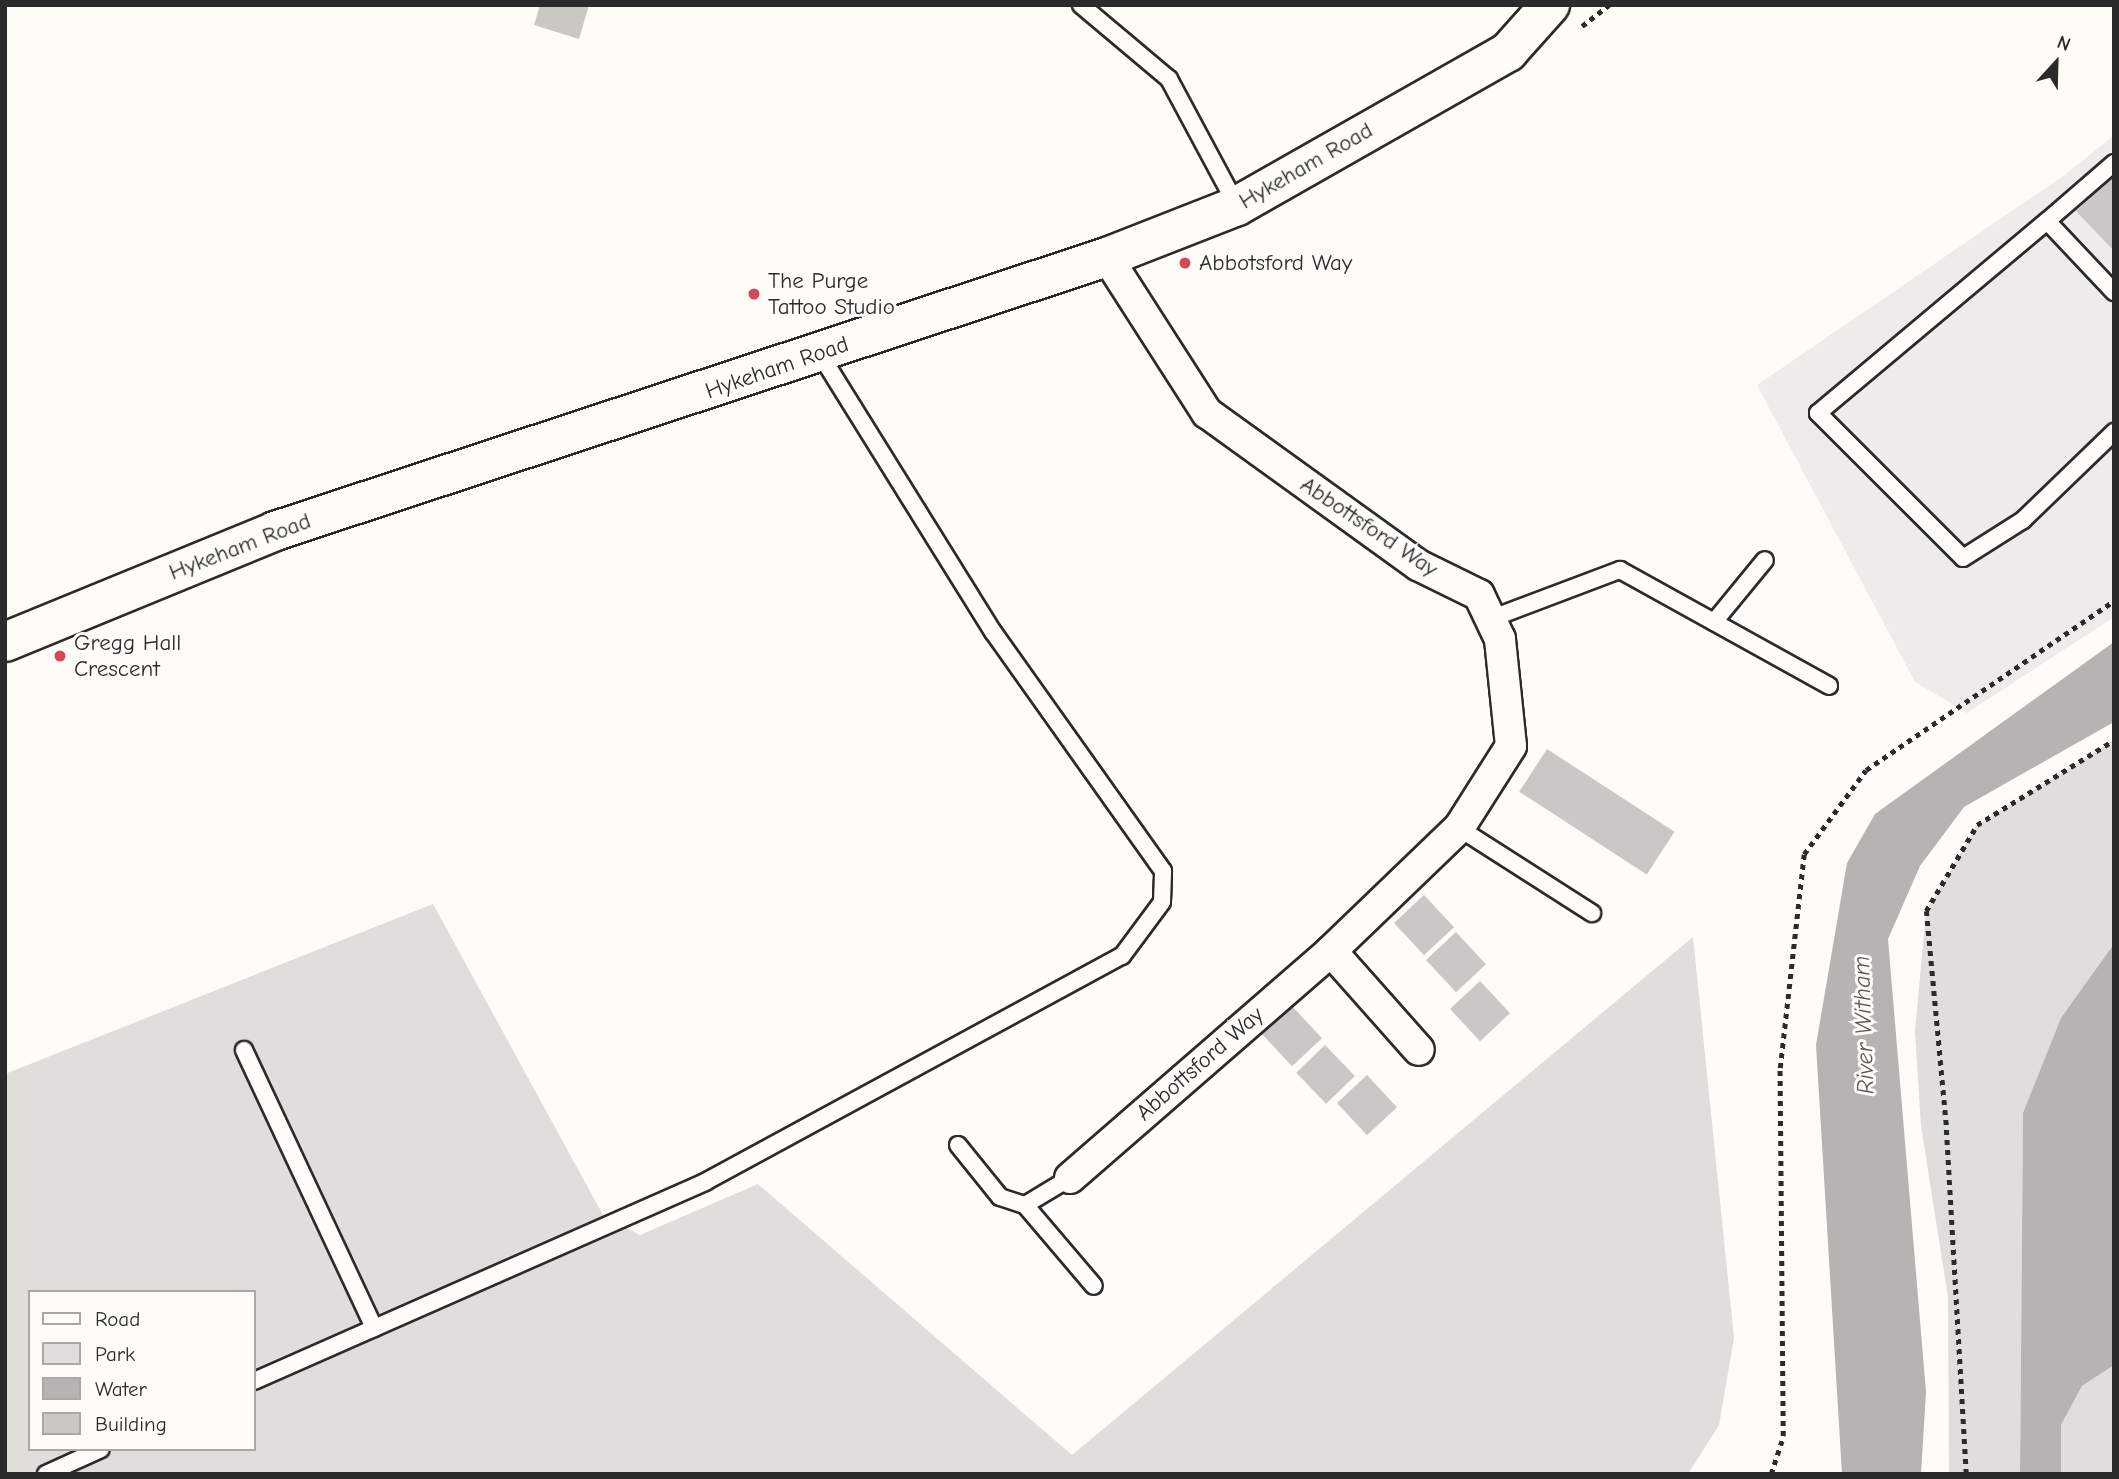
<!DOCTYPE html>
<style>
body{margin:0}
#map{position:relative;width:2119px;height:1479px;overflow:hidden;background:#fdfcf7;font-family:"Comic Neue",sans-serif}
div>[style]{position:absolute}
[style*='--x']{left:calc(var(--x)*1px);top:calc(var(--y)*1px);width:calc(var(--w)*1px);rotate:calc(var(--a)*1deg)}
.built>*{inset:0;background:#edece8}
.green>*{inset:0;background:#dfdeda}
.water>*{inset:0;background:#b5b4b1}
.building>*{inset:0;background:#c9c8c4;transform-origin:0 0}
.path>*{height:4.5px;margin-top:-2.25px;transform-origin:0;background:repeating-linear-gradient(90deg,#2b2b2b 0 5px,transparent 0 10px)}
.roads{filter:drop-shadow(2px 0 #2b2b2b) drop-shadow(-2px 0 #2b2b2b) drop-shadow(0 2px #2b2b2b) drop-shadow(0 -2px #2b2b2b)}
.service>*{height:16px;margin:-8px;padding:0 8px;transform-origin:8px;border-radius:8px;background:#fdfcf7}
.minor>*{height:30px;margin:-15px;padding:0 15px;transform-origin:15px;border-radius:15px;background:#fdfcf7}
.tertiary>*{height:38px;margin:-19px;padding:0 19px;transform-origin:19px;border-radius:19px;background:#fdfcf7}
.dots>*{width:19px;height:19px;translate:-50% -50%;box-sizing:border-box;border:4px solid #fdfcf7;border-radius:50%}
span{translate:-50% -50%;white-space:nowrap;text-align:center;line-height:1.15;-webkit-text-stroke:6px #fdfcf7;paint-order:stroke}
.street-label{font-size:23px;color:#2b2b2b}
.poi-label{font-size:23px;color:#2b2b2b}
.left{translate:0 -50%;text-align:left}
.water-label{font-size:24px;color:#5b5b5a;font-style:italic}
.frame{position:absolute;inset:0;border:7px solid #2b2b2b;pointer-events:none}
.legend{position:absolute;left:28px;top:1290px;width:228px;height:161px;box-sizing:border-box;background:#fdfcf7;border:2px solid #a9a8a5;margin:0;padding:9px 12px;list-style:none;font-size:21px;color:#2b2b2b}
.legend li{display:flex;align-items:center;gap:14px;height:35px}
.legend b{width:35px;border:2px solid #a9a8a5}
.north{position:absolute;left:2021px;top:28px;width:70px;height:70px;-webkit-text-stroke:5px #fdfcf7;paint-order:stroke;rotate:22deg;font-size:19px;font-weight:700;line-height:28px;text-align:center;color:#2b2b2b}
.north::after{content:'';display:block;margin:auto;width:24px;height:32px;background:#2b2b2b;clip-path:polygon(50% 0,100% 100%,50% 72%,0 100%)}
</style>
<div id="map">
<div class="built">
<i style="clip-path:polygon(2114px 135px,2114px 617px,1967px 713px,1915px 682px,1757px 385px,2066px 174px)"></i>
</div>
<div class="green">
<i style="clip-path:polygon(2114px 740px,2114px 944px,2023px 1113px,2020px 1474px,1949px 1474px,1948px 1297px,1921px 1126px,1915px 1032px,1926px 911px,1977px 825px)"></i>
<i style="clip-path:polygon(evenodd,433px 904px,603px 1215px,640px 1235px,758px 1184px,1072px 1455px,1693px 937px,1734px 1338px,1719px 1425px,1688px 1474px,5px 1474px,5px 1074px,433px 904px,30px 1292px,254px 1292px,254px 1449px,30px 1449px,30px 1292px)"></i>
<i style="clip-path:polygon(2114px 1365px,2114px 1474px,2061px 1474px,2061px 1425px,2082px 1386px)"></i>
</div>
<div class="water">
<i style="clip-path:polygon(2114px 642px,2114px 722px,1964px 807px,1920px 866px,1888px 939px,1926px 1392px,1921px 1474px,1842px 1474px,1816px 1045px,1847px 863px,1875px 814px)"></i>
<i style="clip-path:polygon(2114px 944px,2114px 1365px,2082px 1386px,2061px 1425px,2061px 1474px,2020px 1474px,2023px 1113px,2061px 1018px)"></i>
</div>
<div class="building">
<i style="clip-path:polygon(540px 5px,589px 5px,579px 39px,534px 25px)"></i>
<i style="clip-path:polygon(2114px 176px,2114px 251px,2076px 211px)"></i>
<i style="left:1547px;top:749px;width:152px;height:51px;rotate:33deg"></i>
<i style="left:1424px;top:895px;width:44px;height:41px;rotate:47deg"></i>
<i style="left:1456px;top:932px;width:44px;height:41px;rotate:47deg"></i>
<i style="left:1480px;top:981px;width:44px;height:41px;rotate:47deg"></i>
<i style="left:1292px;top:1006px;width:44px;height:41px;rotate:47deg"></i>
<i style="left:1325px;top:1045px;width:43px;height:40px;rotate:46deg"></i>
<i style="left:1367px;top:1075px;width:44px;height:41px;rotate:47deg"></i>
</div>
<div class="path">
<i style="--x:1582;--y:26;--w:34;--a:-38"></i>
<i style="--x:1771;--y:1474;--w:40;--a:-72"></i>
<i style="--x:1783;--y:1436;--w:368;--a:-90.5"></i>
<i style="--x:1780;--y:1068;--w:215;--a:-83.6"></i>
<i style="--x:1804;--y:854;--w:104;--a:-53.6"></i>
<i style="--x:1866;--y:770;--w:300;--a:-34.3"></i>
<i style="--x:1966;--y:1474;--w:350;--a:-93.3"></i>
<i style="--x:1946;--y:1125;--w:215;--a:-95.3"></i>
<i style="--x:1926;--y:911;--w:100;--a:-59.3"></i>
<i style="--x:1977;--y:825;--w:161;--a:-31.8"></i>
</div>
<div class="roads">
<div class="service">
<i style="--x:1081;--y:5;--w:115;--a:40.1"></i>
<i style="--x:1169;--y:79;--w:144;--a:61.8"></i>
<i style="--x:2114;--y:163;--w:89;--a:139.1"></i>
<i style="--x:2047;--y:221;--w:98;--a:46.7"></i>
<i style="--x:2047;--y:221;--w:299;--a:140"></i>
<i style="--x:1818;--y:413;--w:205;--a:45"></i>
<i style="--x:1963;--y:558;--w:71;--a:-32.3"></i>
<i style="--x:2023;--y:520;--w:127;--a:-44"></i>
<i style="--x:1490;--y:619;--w:139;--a:-20.7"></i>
<i style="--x:1620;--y:570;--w:239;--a:29"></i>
<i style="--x:1714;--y:622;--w:80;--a:-50.6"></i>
<i style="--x:1459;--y:828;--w:158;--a:32.6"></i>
<i style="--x:244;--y:1050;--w:307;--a:64.9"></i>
<i style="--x:958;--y:1145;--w:67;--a:51.1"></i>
<i style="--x:1000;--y:1197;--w:26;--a:18"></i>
<i style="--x:1025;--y:1205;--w:52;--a:-31"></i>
<i style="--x:1025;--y:1205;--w:106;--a:49.6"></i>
<i style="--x:254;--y:1381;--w:493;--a:-23.8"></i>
<i style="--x:705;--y:1182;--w:474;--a:-28.5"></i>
<i style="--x:1122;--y:956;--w:67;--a:-53.5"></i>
<i style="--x:1162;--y:902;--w:31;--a:-88"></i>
<i style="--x:1163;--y:871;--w:293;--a:-125.4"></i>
<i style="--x:993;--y:632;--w:329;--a:-121.9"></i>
<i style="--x:46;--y:1474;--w:60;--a:-24.4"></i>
</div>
<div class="minor">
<i style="--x:1331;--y:951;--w:132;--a:48.4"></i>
<i style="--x:1070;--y:1178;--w:346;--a:-41"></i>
<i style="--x:1331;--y:951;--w:178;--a:-43.9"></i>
<i style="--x:1459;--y:828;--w:97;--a:-57.6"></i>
<i style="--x:1511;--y:746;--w:108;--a:-95.9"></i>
<i style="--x:1500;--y:639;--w:49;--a:-115.5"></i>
<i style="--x:1479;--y:595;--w:68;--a:-153.8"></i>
<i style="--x:1418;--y:565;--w:260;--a:-144.2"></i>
<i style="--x:1207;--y:413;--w:185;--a:-122.7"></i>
</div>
<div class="tertiary">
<i style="--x:5;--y:642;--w:292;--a:-22.3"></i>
<i style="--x:275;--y:531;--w:876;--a:-18.23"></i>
<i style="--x:1107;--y:257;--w:140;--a:-21.4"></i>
<i style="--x:1237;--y:206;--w:312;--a:-29.6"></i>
<i style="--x:1508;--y:52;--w:63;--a:-48.2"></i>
</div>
</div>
<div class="dots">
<i style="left:1185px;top:263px;background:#d1495b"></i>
<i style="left:754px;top:294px;background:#d1495b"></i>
<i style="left:60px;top:656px;background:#d1495b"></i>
</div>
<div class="street-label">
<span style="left:1306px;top:166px;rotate:-30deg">Hykeham Road</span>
<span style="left:777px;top:368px;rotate:-19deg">Hykeham Road</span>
<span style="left:1369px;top:527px;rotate:34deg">Abbottsford Way</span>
<span style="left:240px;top:547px;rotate:-21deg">Hykeham Road</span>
<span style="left:1200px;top:1064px;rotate:-41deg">Abbottsford Way</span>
</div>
<div class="poi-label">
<span class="left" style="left:1199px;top:263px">Abbotsford Way</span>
<span class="left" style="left:768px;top:294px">The Purge<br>Tattoo Studio</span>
<span class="left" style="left:74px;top:656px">Gregg Hall<br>Crescent</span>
</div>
<div class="water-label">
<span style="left:1864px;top:1025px;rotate:-92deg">River Witham</span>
</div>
<div class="frame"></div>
<ul class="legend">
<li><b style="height:9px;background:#fdfcf7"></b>Road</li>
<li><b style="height:19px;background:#dfdeda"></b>Park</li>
<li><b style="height:19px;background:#b5b4b1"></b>Water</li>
<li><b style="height:19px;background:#c9c8c4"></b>Building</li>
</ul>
<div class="north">N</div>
</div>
